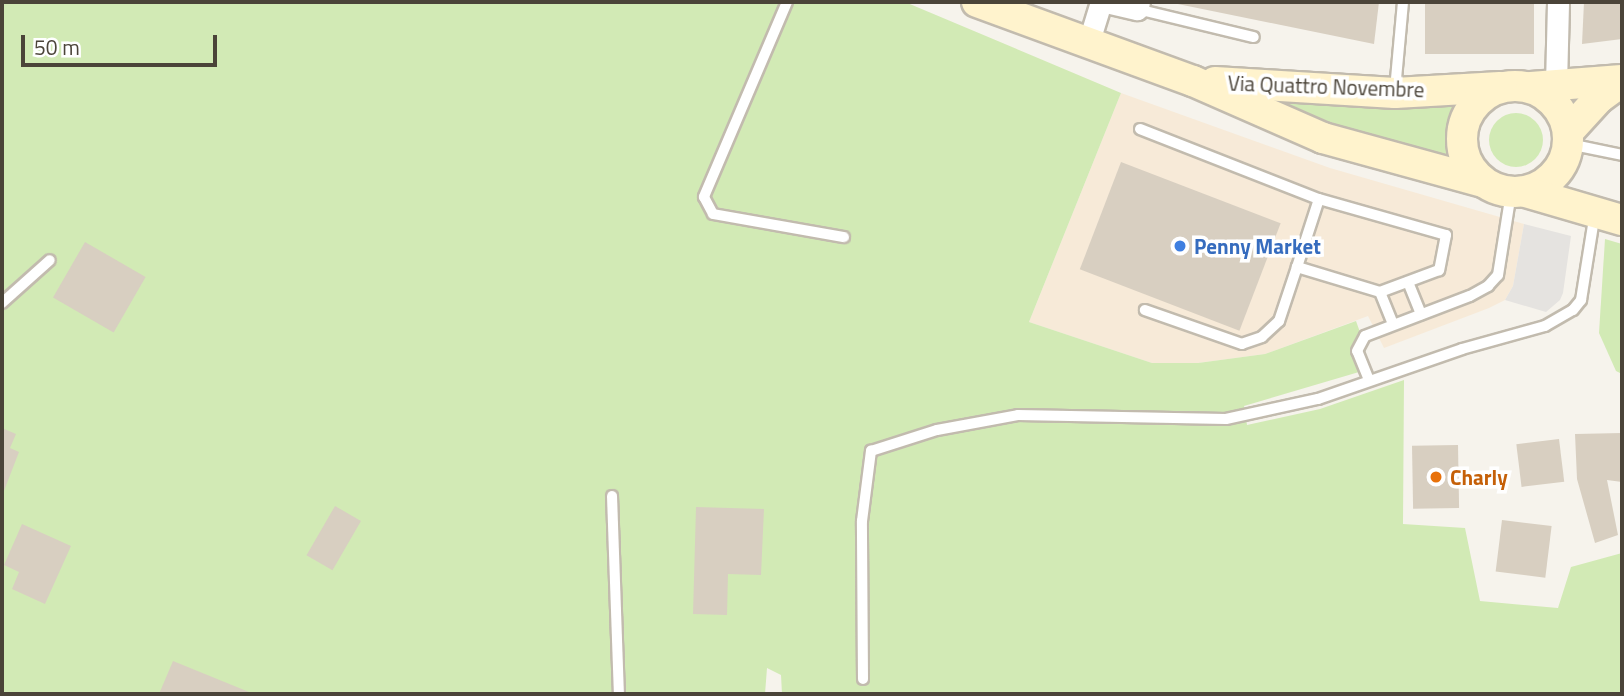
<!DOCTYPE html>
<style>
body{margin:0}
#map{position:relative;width:1624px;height:696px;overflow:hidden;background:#f6f3ec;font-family:"Titillium Web",sans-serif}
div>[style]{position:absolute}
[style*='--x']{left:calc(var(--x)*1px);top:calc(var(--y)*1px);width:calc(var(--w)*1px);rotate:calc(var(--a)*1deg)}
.commercial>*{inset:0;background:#f7ead8}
.green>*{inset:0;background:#d2eab5}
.round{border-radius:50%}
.parking>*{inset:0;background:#e5e3e0}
.building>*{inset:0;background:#d8cfc1;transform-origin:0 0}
.roads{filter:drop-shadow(2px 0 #c2bbae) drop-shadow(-2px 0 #c2bbae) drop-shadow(0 2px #c2bbae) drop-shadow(0 -2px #c2bbae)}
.lane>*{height:10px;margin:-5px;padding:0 5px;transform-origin:5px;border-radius:5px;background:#fff}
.street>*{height:21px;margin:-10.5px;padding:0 10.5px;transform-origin:10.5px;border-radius:10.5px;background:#fff}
.secondary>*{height:30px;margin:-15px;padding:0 15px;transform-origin:15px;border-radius:15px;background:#fff3cd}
.secondary>.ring{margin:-15px;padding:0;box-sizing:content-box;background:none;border:30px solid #fff3cd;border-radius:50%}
.dots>*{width:19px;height:19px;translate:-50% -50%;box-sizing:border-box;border:4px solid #fff;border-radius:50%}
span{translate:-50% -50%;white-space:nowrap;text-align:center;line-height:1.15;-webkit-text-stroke:7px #fff;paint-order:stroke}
.street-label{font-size:21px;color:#4b4439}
.shop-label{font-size:21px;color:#366cbe;font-weight:700}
.left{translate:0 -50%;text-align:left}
.food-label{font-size:21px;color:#c56008;font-weight:700}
.frame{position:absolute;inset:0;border:4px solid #4b4439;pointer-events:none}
.scale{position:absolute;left:21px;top:35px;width:196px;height:32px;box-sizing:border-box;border:4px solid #4b4439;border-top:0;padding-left:9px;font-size:21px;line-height:24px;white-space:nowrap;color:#4b4439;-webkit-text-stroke:5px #fff;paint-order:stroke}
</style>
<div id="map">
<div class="commercial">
<i style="clip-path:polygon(1121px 93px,1330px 168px,1524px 224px,1513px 286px,1505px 300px,1489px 308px,1384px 348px,1368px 316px,1265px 354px,1198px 363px,1152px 363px,1029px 322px)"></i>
</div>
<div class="green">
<i style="clip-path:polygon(2px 2px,905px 2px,1121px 93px,1029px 322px,1152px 363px,1198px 363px,1265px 354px,1356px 321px,1366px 349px,1359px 372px,1244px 406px,1247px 425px,1320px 409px,1404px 380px,1403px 524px,1465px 528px,1480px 601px,1558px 608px,1571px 567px,1622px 553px,1622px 694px,782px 694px,781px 675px,767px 668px,765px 694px,2px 694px)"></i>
<i style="clip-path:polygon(1251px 96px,1360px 104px,1458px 105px,1449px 132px,1454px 163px)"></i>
<i class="round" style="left:1489px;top:113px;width:54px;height:54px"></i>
<i style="clip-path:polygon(1605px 239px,1622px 244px,1622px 374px,1616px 371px,1599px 333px)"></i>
</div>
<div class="parking">
<i style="clip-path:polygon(1524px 224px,1571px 236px,1563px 293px,1560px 300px,1546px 312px,1505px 300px,1513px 286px)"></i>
</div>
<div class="building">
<i style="clip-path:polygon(1168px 2px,1379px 2px,1374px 44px)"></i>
<i style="left:1425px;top:2px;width:109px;height:52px"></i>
<i style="clip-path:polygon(1584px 2px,1622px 2px,1622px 39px,1582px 44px)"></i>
<i style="left:1121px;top:162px;width:171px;height:115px;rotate:21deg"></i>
<i style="left:85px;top:242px;width:70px;height:64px;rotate:30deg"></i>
<i style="clip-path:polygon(2px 428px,16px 434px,10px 448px,19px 452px,2px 496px)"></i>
<i style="clip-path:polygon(1622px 433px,1622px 482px,1607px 480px,1618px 535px,1595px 543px,1577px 479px,1575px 434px)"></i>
<i style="left:1559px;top:439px;width:43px;height:43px;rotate:83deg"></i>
<i style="left:1458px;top:445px;width:63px;height:46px;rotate:89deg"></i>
<i style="left:335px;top:506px;width:30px;height:57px;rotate:30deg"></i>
<i style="clip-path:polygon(696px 507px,764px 509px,761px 575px,728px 574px,727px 615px,693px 614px)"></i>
<i style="left:1502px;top:520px;width:50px;height:52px;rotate:7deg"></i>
<i style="clip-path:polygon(22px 524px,71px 546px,45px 604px,12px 589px,19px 572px,4px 565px)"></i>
<i style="clip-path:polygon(173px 661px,254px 694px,159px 694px)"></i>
</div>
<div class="roads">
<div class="lane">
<i style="--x:787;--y:2;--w:212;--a:113.1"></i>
<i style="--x:704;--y:197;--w:19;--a:62"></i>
<i style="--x:713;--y:214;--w:133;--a:10"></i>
<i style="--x:1137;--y:9;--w:120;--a:13.5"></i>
<i style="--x:1395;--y:90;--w:88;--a:-84.8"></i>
<i style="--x:1140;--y:129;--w:192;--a:21.4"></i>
<i style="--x:1319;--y:199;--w:132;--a:15.8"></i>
<i style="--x:1446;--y:235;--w:36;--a:101"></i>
<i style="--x:1439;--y:270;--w:63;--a:159.6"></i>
<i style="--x:1380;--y:292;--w:87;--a:-163.2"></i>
<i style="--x:1297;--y:267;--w:57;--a:108.4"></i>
<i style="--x:1279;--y:321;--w:23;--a:137"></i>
<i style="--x:1262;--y:337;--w:21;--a:161"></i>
<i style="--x:1242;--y:344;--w:103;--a:-160.7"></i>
<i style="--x:1569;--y:144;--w:54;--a:11.7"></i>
<i style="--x:1297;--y:267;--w:71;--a:-72.1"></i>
<i style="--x:1408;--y:282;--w:35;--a:68"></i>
<i style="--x:1380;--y:292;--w:35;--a:68"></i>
<i style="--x:2;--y:303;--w:64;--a:-41.9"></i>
<i style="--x:1369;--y:380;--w:31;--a:-112"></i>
<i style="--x:1357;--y:351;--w:17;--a:-62"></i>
<i style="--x:1365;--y:336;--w:112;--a:-20.9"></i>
<i style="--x:1470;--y:296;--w:21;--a:-29"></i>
<i style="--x:1488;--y:286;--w:15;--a:-48"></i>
<i style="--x:1498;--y:275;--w:83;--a:-81"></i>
<i style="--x:612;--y:496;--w:198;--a:88"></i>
<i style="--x:863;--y:679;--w:158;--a:-90.4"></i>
<i style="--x:862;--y:521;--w:71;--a:-82.7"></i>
<i style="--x:871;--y:451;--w:69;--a:-17.7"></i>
<i style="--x:937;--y:430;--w:82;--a:-10.5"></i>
<i style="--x:1018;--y:415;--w:208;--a:1.1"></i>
<i style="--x:1226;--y:419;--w:94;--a:-12.3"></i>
<i style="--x:1318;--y:399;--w:152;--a:-19.1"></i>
<i style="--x:1462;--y:349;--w:86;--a:-15.5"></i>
<i style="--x:1545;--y:326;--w:32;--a:-30"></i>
<i style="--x:1573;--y:310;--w:13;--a:-51"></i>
<i style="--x:1581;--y:300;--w:88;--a:-80.9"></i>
</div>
<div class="street">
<i style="--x:1106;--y:2;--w:32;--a:13"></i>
<i style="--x:1137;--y:9;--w:7;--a:-74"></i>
<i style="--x:1089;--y:41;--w:41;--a:-72.9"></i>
<i style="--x:1556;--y:85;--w:83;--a:-88.6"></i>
</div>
<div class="secondary">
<i style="--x:977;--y:2;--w:230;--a:20.1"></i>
<i style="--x:1193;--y:81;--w:142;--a:23.7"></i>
<i style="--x:1323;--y:138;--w:166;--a:15.4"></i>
<i style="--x:1215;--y:82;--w:180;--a:3.5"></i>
<i style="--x:1395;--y:93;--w:105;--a:-3.3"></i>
<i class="ring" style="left:1462px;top:86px;width:76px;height:76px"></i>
<i style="--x:1531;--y:87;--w:91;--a:-4.4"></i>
<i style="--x:1569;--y:131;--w:45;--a:-47.7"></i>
<i style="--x:1599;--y:98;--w:29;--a:-36"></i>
<i style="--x:1526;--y:192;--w:100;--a:16.3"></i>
</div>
</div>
<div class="dots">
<i style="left:1180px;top:246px;background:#3f7fe0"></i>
<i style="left:1436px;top:477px;background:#e8710a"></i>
</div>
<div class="street-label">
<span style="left:1326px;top:86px;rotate:2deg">Via Quattro Novembre</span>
</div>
<div class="shop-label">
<span class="left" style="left:1194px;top:246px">Penny Market</span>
</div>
<div class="food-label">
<span class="left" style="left:1450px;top:477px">Charly</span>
</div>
<div class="frame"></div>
<div class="scale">50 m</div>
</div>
